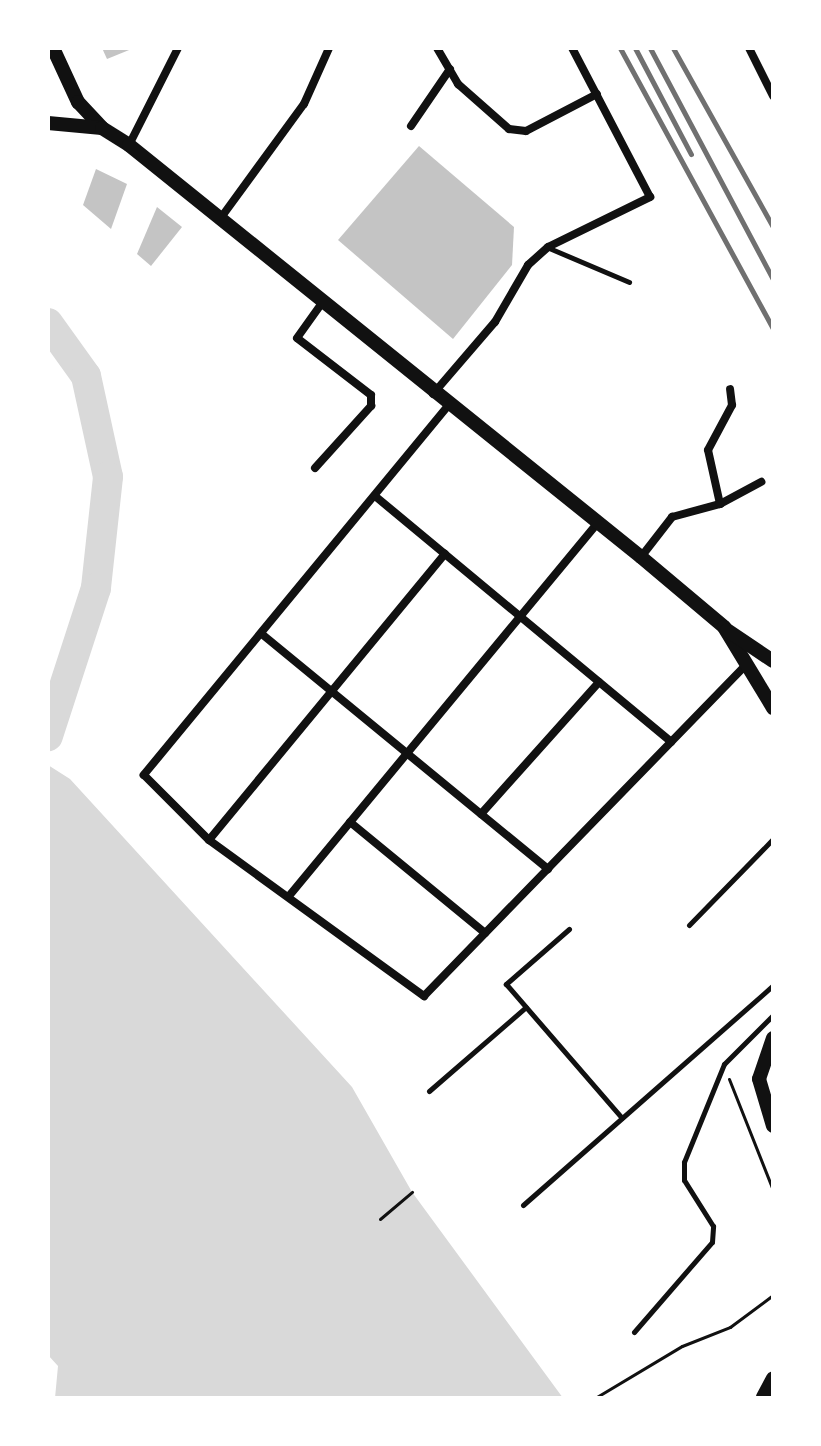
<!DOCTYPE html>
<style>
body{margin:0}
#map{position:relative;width:821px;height:1446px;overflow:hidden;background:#fff;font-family:"Roboto Condensed",sans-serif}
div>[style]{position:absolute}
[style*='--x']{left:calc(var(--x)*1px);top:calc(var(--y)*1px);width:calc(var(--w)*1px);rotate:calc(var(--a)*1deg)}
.water>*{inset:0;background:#d9d9d9}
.river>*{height:30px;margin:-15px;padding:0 15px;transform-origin:15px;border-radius:15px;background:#d9d9d9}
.building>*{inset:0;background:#c4c4c4}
.path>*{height:3px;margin:-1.5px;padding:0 1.5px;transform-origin:1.5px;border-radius:1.5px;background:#111}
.service>*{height:5px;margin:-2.5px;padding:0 2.5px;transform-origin:2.5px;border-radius:2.5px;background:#111}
.minor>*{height:8px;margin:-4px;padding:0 4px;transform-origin:4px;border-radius:4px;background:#111}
.primary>*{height:14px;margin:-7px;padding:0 7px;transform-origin:7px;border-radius:7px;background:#111}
.rail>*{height:5px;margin:-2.5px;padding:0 2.5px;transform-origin:2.5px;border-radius:2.5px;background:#707070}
span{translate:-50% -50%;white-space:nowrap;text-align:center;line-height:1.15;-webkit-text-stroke:8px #fff;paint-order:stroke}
.frame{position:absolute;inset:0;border:50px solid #fff;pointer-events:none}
</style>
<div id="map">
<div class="water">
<i style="clip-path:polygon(48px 765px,70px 779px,352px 1087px,412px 1192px,563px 1398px,55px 1398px,58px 1366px,48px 1355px)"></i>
</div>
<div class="river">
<i style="--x:48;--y:323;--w:65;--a:54.4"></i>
<i style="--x:86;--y:376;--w:103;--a:77.7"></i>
<i style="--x:108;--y:477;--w:112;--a:96.2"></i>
<i style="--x:96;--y:588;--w:156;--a:108"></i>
</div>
<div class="building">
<i style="clip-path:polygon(102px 48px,134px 48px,107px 59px)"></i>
<i style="clip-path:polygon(419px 146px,514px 227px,512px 265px,453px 339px,338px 240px)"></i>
<i style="clip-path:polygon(96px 169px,127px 184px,111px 229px,83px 205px)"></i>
<i style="clip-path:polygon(157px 207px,182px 227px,151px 266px,137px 254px)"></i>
</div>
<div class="path">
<i style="--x:729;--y:1079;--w:119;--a:68.4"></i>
<i style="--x:380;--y:1219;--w:42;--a:-40.2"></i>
<i style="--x:595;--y:1398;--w:101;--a:-30.9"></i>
<i style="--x:682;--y:1346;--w:52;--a:-21.6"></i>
<i style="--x:730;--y:1327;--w:54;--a:-36.7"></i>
</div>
<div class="service">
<i style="--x:549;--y:248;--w:87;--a:23"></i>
<i style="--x:689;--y:925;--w:120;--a:-45.7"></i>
<i style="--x:569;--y:929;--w:84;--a:138.9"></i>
<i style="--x:506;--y:984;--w:177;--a:49.1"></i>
<i style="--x:429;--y:1091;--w:128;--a:-40.9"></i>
<i style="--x:523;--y:1205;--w:333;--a:-41.3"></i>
<i style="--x:634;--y:1332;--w:119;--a:-49.1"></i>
<i style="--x:712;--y:1242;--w:16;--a:-86"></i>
<i style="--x:713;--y:1226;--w:54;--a:-122.2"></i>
<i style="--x:684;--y:1180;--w:18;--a:-90"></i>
<i style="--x:684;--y:1162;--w:106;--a:-67.8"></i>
<i style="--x:724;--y:1064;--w:69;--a:-45"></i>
</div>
<div class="minor">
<i style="--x:437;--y:48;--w:42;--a:59.7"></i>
<i style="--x:458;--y:84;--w:68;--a:41.4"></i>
<i style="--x:509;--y:129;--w:17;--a:7"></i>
<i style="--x:526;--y:131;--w:80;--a:-27.5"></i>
<i style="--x:749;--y:48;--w:54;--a:63.4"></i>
<i style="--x:411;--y:126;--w:69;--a:-55.6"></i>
<i style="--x:129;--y:145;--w:109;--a:-63.2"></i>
<i style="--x:220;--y:219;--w:142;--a:-53.9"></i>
<i style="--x:304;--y:104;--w:61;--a:-65.9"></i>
<i style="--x:433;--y:394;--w:95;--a:-49.3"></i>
<i style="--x:495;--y:322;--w:66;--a:-59.9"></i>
<i style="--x:528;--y:265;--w:27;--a:-42"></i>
<i style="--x:548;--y:247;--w:114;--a:-26.1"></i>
<i style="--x:650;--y:197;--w:168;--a:-117.6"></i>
<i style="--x:447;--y:407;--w:477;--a:129.5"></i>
<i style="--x:144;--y:775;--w:92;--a:45"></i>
<i style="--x:209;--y:840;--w:266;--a:36"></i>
<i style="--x:424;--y:996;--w:462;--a:-45.8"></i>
<i style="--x:315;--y:468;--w:84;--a:-47.9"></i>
<i style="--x:371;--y:406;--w:11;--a:-90"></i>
<i style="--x:371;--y:395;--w:93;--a:-142.4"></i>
<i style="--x:297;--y:338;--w:43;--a:-54.5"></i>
<i style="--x:375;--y:496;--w:385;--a:39.7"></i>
<i style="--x:720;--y:504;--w:55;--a:-102.5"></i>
<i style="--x:708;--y:450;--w:51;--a:-61.9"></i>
<i style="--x:732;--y:405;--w:16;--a:-97"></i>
<i style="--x:641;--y:557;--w:51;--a:-52.2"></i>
<i style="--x:672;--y:517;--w:50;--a:-15.2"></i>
<i style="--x:720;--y:504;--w:47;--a:-28.2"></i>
<i style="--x:263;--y:635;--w:369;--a:39.4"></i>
<i style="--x:481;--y:814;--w:177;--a:-48.2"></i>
<i style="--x:350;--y:822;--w:175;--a:39.4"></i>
<i style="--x:209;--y:840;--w:371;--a:-50.5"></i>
<i style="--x:289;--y:896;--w:482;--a:-50.4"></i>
</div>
<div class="primary">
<i style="--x:53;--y:48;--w:60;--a:65.2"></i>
<i style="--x:78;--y:102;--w:35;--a:47"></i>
<i style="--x:48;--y:123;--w:54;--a:5.3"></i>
<i style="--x:102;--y:128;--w:32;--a:32"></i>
<i style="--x:129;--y:145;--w:657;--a:38.82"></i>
<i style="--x:641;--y:557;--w:109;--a:40.1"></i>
<i style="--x:724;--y:627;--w:95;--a:58.8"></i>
<i style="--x:727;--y:630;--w:55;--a:34"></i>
<i style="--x:773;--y:1038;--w:43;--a:108.9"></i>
<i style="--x:759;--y:1079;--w:49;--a:73.4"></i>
<i style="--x:763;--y:1397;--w:21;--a:-62"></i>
</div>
<div class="rail">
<i style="--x:620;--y:48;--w:320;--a:61.4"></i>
<i style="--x:635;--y:48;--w:120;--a:62.2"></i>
<i style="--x:650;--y:48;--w:262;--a:62"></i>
<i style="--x:673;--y:48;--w:205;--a:60.8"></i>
</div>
<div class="frame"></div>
</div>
